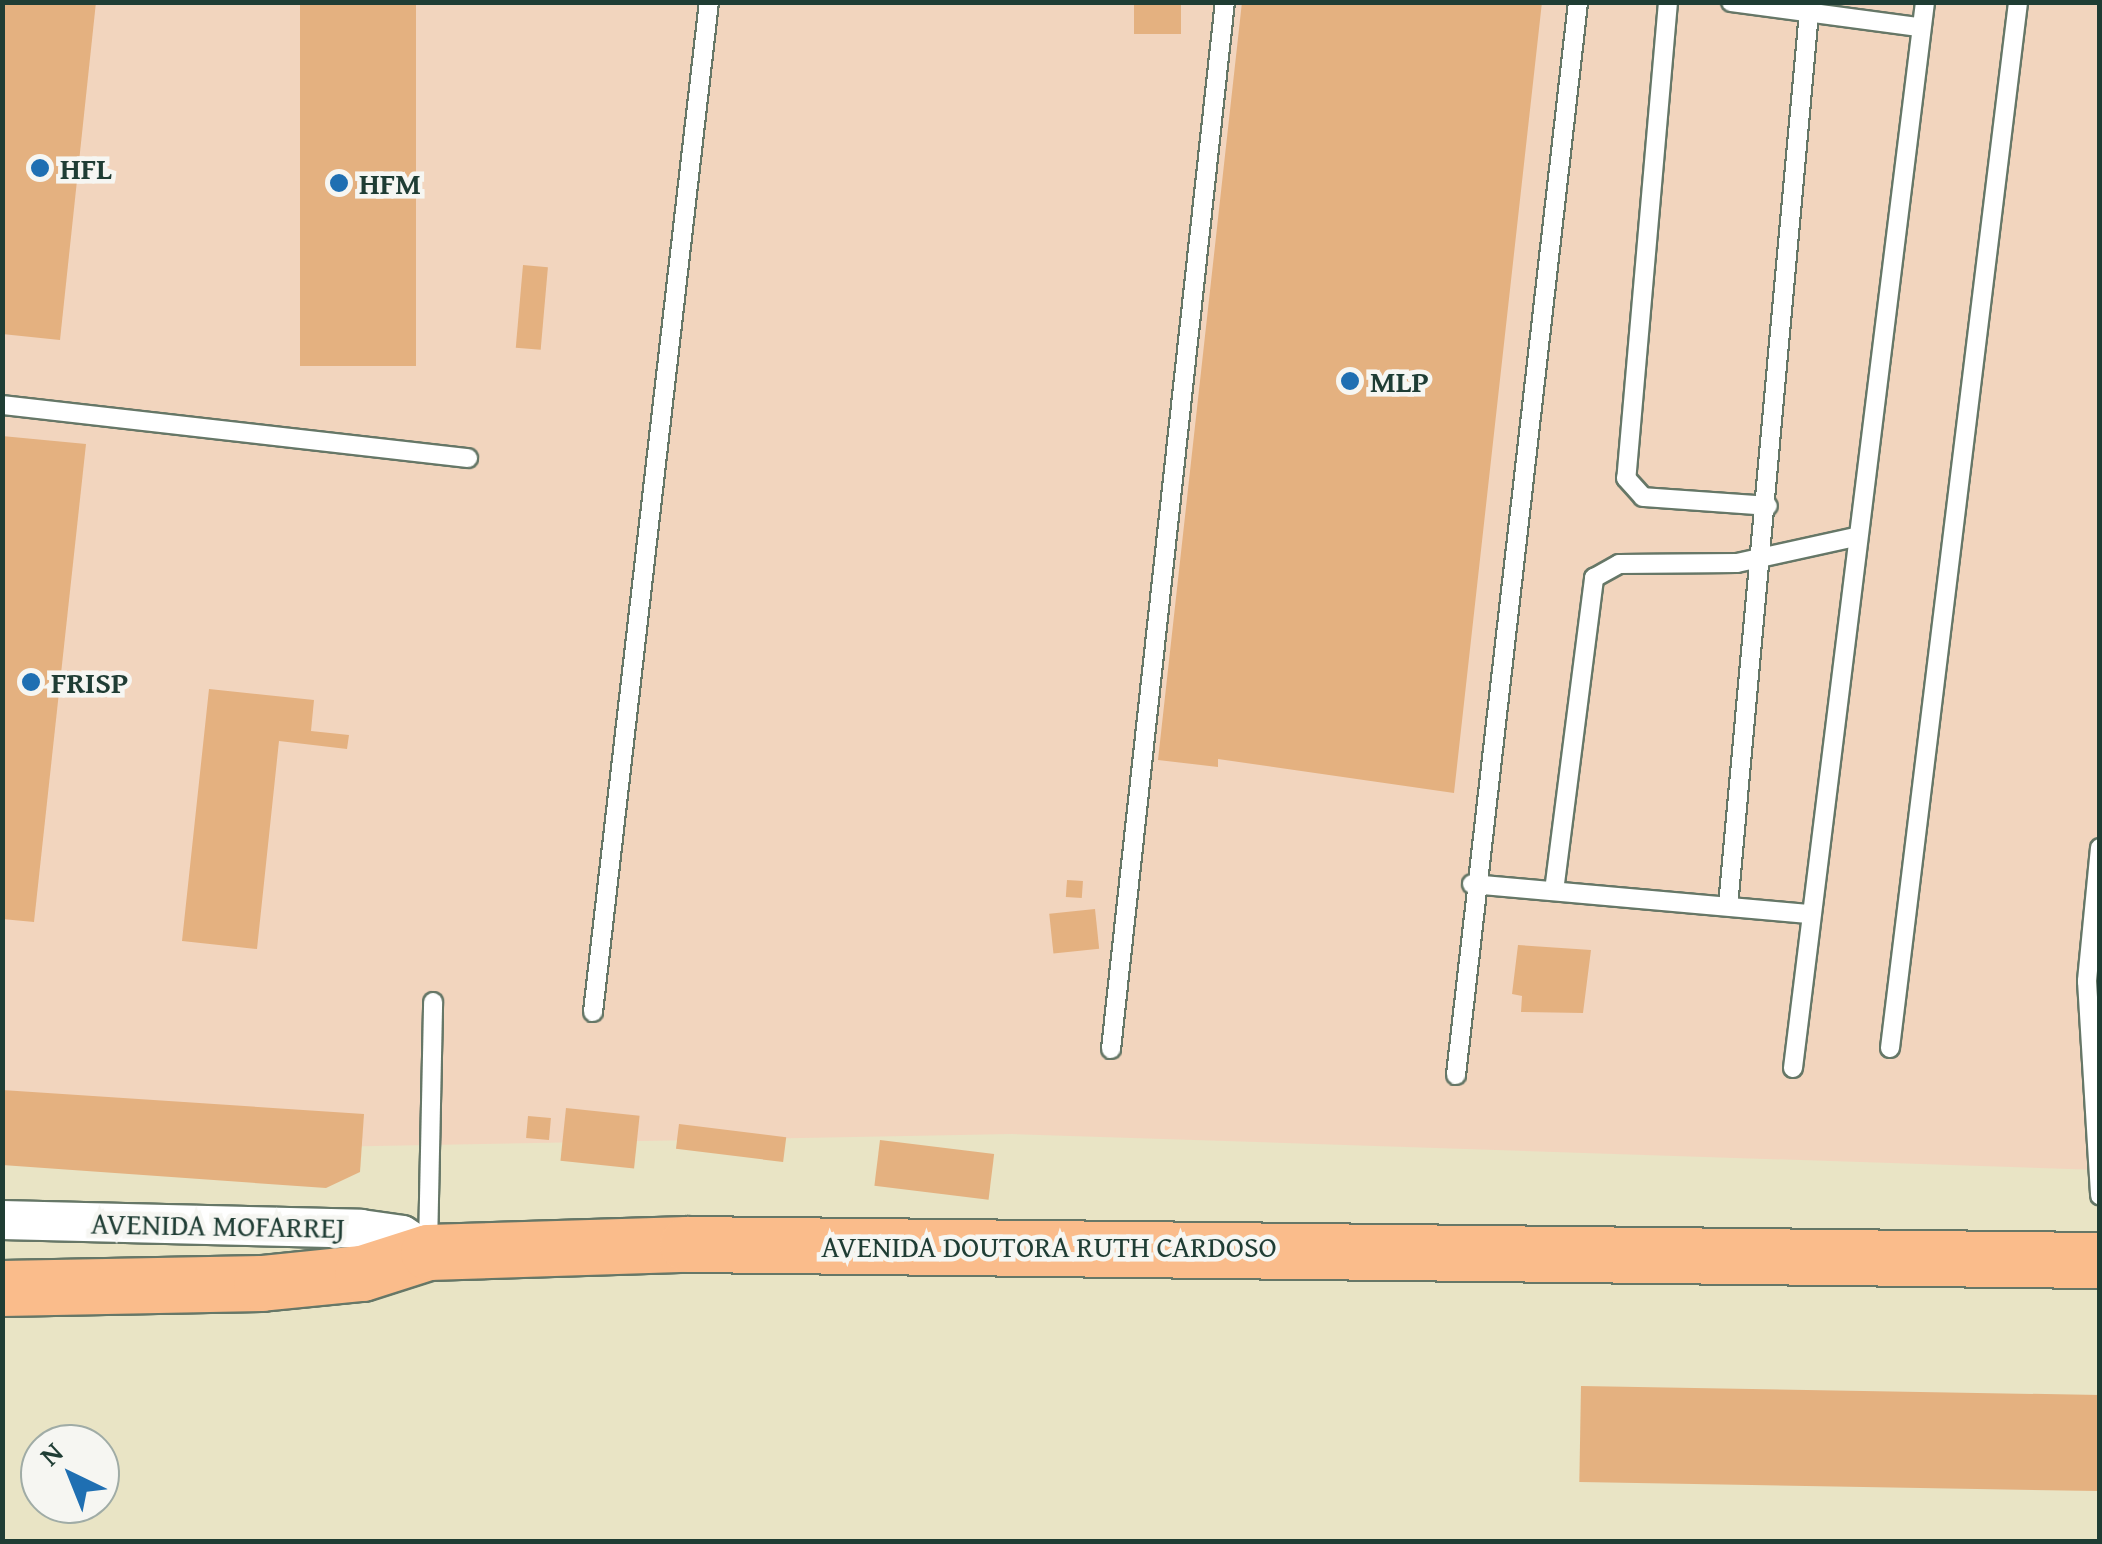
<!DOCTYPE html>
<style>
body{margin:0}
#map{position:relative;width:2102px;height:1544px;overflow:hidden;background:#e9e4c5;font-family:"Gentium Book Plus",serif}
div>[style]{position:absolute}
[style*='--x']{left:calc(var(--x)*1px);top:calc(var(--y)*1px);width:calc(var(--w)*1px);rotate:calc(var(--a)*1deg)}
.built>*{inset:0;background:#f2d5be}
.building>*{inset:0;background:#e4b180;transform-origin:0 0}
.roads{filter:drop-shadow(2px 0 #667767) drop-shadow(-2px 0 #667767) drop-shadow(0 2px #667767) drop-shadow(0 -2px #667767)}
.service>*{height:18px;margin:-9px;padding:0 9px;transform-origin:9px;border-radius:9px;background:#fff}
.minor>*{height:38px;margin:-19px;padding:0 19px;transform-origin:19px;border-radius:19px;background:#fff}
.trunk>*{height:55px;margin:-27.5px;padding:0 27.5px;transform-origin:27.5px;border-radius:27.5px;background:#fabc8b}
.dots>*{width:28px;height:28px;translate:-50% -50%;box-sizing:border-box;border:5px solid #f6f6f2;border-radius:50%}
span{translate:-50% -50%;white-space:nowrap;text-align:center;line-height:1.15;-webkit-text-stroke:9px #f6f6f2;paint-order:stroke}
.poi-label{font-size:30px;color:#1f3d34;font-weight:700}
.left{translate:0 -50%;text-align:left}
.street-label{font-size:30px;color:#1f3d34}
.frame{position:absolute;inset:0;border:5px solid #1f3d34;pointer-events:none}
.north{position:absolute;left:20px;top:1424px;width:100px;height:100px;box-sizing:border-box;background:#f6f6f2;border:2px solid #a0aca6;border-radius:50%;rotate:317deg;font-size:28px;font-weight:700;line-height:40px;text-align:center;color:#1f3d34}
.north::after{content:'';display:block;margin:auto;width:35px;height:45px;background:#1f6fb2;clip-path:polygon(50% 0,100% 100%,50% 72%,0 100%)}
</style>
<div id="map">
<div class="built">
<i style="clip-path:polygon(2px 3px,2099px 3px,2099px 1170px,1012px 1134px,3px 1153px)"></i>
</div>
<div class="building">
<i style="clip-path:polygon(2px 2px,96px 2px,60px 340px,2px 334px)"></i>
<i style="left:300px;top:2px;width:116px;height:364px"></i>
<i style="left:1134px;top:2px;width:47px;height:32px"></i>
<i style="clip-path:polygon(1242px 2px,1542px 2px,1454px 793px,1218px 759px,1218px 767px,1158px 760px)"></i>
<i style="left:523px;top:265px;width:25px;height:83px;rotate:5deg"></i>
<i style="clip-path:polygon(2px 436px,86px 444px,34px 922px,2px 919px)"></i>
<i style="clip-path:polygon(209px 689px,314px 700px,311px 731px,349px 735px,347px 749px,279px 741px,257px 949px,182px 941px)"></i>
<i style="left:1067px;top:880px;width:16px;height:17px;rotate:4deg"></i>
<i style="left:1095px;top:909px;width:40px;height:46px;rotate:84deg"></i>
<i style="clip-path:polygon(1518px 945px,1591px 950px,1583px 1013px,1521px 1012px,1522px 996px,1512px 994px)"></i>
<i style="clip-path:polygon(2px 1090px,364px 1114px,360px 1172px,326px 1188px,2px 1165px)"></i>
<i style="left:566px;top:1108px;width:74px;height:53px;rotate:6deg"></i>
<i style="left:528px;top:1116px;width:23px;height:22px;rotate:5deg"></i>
<i style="left:679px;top:1124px;width:108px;height:25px;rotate:7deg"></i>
<i style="left:880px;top:1140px;width:115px;height:46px;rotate:7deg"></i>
<i style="left:1581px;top:1386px;width:519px;height:96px;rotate:1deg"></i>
</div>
<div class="roads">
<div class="service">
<i style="--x:1668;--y:2;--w:478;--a:95"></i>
<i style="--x:1626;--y:478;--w:25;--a:48"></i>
<i style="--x:1643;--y:497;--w:125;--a:4.1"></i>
<i style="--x:1731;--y:2;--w:190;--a:7.6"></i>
<i style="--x:2;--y:405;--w:469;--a:6.5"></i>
<i style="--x:2100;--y:848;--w:134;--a:95.6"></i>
<i style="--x:2087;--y:981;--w:215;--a:86.5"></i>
<i style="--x:1472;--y:884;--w:340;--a:5.1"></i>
<i style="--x:1554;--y:891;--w:316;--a:-82.7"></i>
<i style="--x:1594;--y:578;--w:29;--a:-29"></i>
<i style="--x:1619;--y:564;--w:118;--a:-0.5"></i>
<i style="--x:1737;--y:563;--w:121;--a:-12.4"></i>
<i style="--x:1728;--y:906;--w:897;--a:-84.82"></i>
<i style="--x:593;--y:1012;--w:1017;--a:-83.45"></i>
<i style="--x:1890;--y:1048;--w:1054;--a:-83.02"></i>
<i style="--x:1111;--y:1049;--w:1053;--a:-83.79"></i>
<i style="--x:1793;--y:1068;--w:1074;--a:-82.94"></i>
<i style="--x:1456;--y:1075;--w:1080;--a:-83.51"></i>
<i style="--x:428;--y:1247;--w:245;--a:-88.8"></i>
</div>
<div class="minor">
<i style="--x:2;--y:1220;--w:359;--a:1.4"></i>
<i style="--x:361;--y:1229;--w:41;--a:8.3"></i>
<i style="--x:402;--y:1235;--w:31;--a:33"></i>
</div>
<div class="trunk">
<i style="--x:2;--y:1288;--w:259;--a:-1.1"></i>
<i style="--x:261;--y:1283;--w:101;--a:-5.7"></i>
<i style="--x:362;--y:1273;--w:69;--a:-17.7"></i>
<i style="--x:428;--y:1252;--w:259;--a:-1.8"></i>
<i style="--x:687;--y:1244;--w:1413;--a:0.65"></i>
</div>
</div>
<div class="dots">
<i style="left:40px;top:168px;background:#1f6fb2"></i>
<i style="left:339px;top:183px;background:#1f6fb2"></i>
<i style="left:1350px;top:381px;background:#1f6fb2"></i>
<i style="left:31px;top:682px;background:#1f6fb2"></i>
</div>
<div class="poi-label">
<span class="left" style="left:60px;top:168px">HFL</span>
<span class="left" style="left:359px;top:183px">HFM</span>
<span class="left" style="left:1370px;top:381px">MLP</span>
<span class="left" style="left:51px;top:682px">FRISP</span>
</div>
<div class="street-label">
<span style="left:218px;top:1225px;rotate:1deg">AVENIDA MOFARREJ</span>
<span style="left:1049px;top:1246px">AVENIDA DOUTORA RUTH CARDOSO</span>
</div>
<div class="frame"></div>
<div class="north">N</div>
</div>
